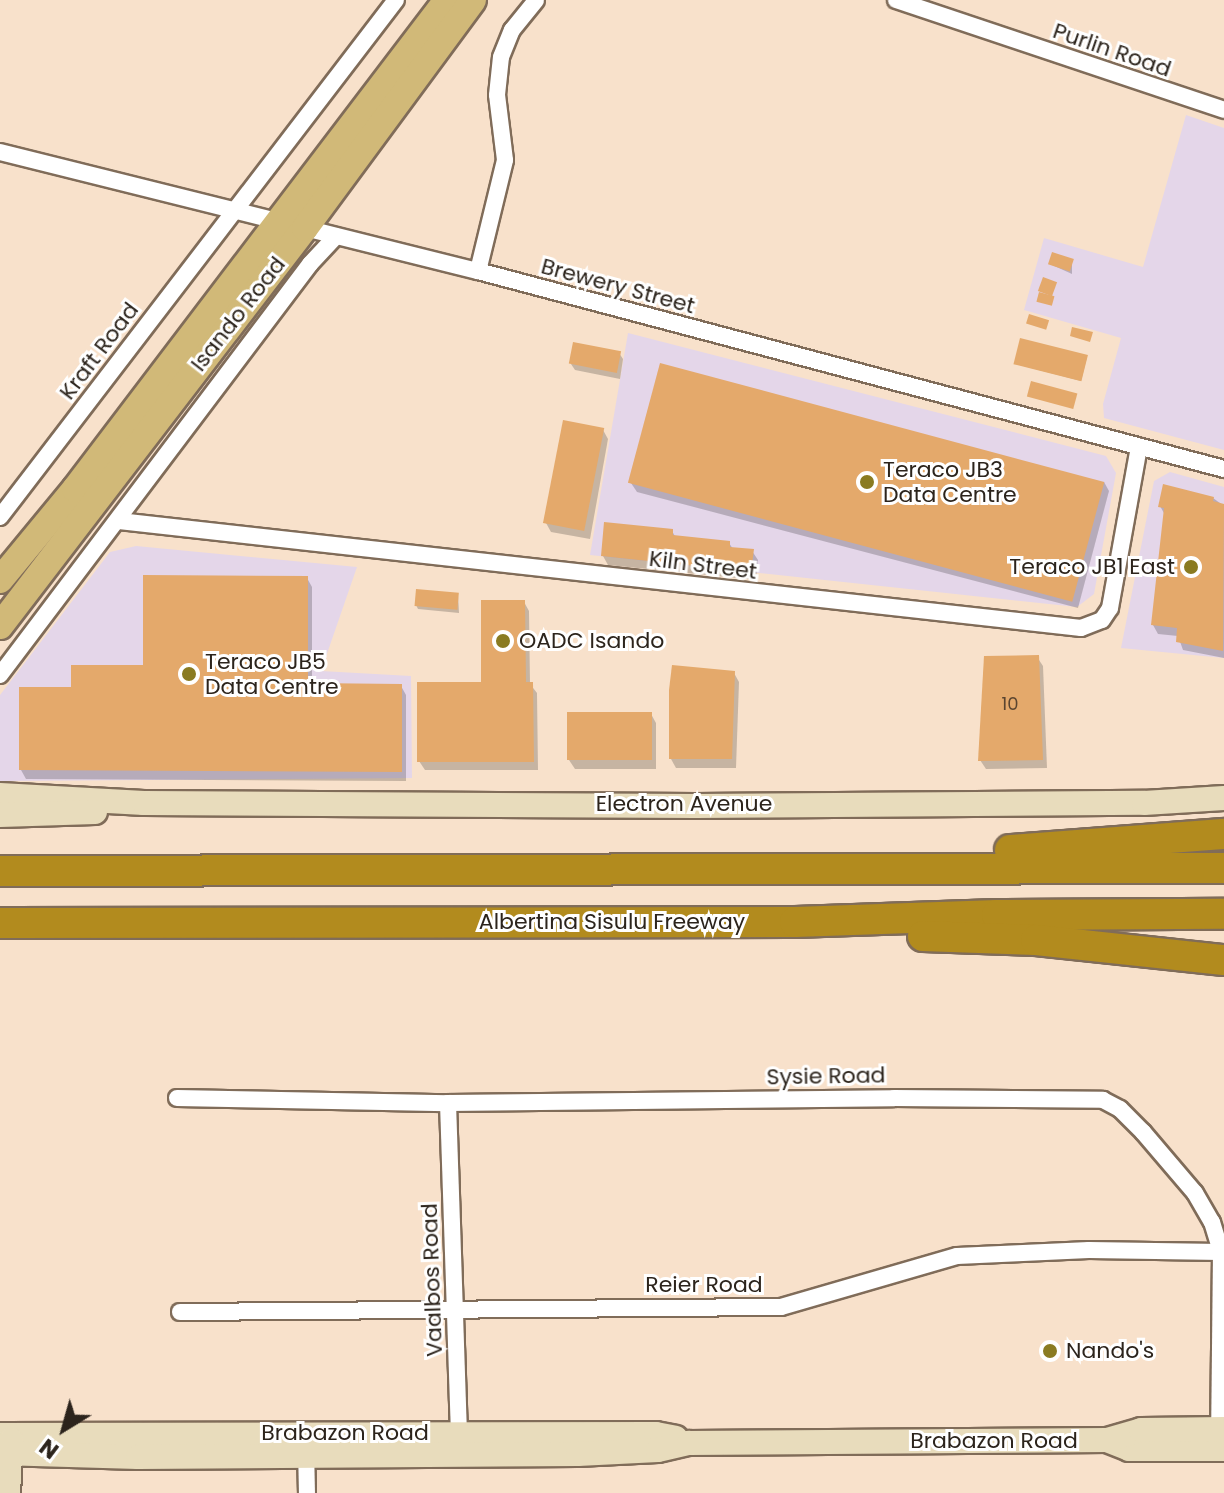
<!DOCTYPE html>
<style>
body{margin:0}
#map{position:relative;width:1224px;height:1493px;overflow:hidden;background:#f8e1cb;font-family:Poppins,sans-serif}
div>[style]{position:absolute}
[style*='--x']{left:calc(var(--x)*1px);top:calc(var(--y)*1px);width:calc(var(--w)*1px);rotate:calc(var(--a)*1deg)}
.industrial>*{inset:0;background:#e4d6e9}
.shadow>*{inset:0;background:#0003}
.building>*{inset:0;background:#e4a96b;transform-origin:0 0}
.roads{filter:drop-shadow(2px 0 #806c59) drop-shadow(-2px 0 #806c59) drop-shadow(0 2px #806c59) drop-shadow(0 -2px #806c59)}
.street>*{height:16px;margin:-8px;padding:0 8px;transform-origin:8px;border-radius:8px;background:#fff}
.secondary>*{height:24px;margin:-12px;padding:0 12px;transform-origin:12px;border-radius:12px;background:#e8dcbc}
.primary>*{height:26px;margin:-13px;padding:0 13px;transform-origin:13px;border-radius:13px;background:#d1b978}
.highway>*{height:30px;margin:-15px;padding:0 15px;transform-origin:15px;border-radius:15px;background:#b28b1e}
.dots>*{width:22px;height:22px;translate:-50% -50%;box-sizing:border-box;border:4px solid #fff;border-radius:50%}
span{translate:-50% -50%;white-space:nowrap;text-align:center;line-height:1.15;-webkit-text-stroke:6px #fff;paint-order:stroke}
.number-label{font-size:18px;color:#5a4530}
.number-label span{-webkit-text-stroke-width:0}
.street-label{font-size:22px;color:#2c241c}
.poi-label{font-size:22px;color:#2c241c}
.left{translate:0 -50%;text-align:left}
.right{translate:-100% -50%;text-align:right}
.north{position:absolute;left:24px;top:1389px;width:80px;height:80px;-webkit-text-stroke:6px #fff;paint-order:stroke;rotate:217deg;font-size:22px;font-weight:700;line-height:32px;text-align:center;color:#2c241c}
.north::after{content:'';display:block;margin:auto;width:28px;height:36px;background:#2c241c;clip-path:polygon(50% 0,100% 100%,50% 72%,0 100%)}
</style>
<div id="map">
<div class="industrial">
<i style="clip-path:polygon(1186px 115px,1224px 128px,1224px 450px,1104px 418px,1103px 404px,1121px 338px,1024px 310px,1044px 238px,1143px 267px)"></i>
<i style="clip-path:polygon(628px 333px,1106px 456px,1116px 473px,1094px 594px,1077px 607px,590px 555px)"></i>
<i style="clip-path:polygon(1170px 472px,1224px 487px,1224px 658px,1121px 648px,1154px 481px)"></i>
<i style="clip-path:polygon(136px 546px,357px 567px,321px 671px,411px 676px,412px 778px,0 781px,0 695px,110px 552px)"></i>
</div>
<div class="shadow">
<i style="clip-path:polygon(1072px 260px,1072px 274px,1050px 264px)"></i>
<i style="clip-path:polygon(619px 353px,623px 359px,620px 379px,575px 370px,571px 364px)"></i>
<i style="clip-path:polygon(1087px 357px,1081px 381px,1016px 364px)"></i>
<i style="clip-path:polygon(603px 430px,608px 439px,590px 539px,551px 532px,546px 523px)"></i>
<i style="clip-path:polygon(1104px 482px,1109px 491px,1078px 608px,637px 492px,631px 483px)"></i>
<i style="clip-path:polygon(1213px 498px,1224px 506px,1224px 658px,1183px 650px,1178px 636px,1158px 634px,1153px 625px,1165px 515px,1160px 506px)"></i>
<i style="clip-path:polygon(672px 531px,676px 538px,729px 543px,733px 549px,752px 551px,758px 560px,756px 580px,608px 565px,603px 556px)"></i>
<i style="clip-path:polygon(307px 578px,312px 587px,312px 685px,401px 686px,406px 695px,406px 781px,26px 779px,21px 770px,73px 689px,145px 667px)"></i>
<i style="clip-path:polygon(458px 595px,459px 613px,418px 609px,416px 605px)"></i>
<i style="clip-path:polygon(524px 602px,529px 611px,530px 684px,537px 693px,538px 770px,425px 770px,419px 761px,483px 684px)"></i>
<i style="clip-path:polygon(1037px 657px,1043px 666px,1047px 768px,986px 769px,980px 760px)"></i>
<i style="clip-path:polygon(734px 673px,739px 682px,736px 768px,676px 768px,671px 759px)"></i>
<i style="clip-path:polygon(651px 714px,656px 723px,656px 769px,575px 769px,569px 760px)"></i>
</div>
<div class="building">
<i style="left:1052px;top:252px;width:23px;height:13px;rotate:18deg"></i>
<i style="left:1043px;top:277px;width:15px;height:15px;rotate:20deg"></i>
<i style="left:1039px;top:292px;width:16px;height:10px;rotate:15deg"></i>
<i style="left:1029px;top:314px;width:21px;height:10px;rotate:17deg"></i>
<i style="clip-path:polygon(1072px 327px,1093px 332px,1090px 342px,1070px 336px)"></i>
<i style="left:1020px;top:338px;width:70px;height:27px;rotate:14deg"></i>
<i style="left:573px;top:342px;width:49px;height:22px;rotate:11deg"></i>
<i style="left:660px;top:363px;width:460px;height:124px;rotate:15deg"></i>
<i style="left:1031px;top:381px;width:48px;height:16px;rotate:15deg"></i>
<i style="left:563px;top:420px;width:42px;height:105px;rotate:11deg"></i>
<i style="clip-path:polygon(1163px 484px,1214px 497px,1213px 501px,1224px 504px,1223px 651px,1176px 642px,1177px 628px,1151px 625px,1164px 508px,1158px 507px)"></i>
<i style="clip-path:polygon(604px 522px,673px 529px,673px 535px,730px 541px,730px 547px,754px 549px,751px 572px,601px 556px)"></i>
<i style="clip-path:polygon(143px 575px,308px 576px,308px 683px,402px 684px,402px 772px,19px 770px,19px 687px,71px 687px,71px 665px,143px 665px)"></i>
<i style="left:416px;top:589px;width:43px;height:17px;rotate:5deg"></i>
<i style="clip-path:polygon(481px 600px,525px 600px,526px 682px,533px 682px,534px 762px,417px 762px,417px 682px,481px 682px)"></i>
<i style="clip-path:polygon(1039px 655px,1043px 760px,978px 761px,984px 656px)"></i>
<i style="clip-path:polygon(672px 665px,735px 671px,732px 759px,669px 759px,669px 690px)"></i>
<i style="left:567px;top:712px;width:85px;height:48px"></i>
</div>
<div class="roads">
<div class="street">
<i style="--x:896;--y:0;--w:346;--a:18.5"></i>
<i style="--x:0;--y:152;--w:493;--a:14"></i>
<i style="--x:478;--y:271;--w:772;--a:14.86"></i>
<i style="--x:478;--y:271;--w:114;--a:-76.3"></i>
<i style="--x:505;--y:160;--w:65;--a:-97"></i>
<i style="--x:497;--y:95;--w:38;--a:-84"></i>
<i style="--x:501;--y:57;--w:29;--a:-68"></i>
<i style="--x:512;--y:30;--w:38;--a:-51"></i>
<i style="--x:0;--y:517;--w:651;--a:-52.55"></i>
<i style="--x:119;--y:521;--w:968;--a:6.35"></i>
<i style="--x:1081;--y:628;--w:22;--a:-21"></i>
<i style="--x:1102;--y:620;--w:14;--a:-56"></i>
<i style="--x:1110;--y:608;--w:164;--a:-79.8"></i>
<i style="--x:0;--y:675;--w:515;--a:-52.97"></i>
<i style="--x:310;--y:264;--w:38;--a:-47"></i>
<i style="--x:177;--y:1098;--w:271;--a:1.1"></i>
<i style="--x:448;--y:1103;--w:446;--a:-0.6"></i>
<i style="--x:894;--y:1098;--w:209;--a:0.5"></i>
<i style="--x:1103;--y:1100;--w:19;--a:28"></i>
<i style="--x:1120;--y:1109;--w:33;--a:45"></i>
<i style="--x:1143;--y:1132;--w:80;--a:49.6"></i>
<i style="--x:1195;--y:1193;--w:34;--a:60"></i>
<i style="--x:1212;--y:1222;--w:31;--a:73"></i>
<i style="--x:1221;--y:1252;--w:187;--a:90.6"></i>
<i style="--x:448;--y:1103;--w:339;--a:88.1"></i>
<i style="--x:180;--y:1312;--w:601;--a:-0.48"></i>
<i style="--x:781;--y:1307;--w:183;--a:-16.2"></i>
<i style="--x:957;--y:1256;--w:132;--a:-2.6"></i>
<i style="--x:1089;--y:1250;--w:132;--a:0.9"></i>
<i style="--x:306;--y:1447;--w:46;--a:88.8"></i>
</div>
<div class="secondary">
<i style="--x:0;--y:795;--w:144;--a:3.2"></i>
<i style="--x:144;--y:803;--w:552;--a:0.31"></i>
<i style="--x:696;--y:806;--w:448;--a:-0.4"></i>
<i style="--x:1144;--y:803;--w:80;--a:-3.6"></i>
<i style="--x:0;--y:815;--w:95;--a:-1.8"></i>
<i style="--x:0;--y:1435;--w:656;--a:-0.09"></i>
<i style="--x:656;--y:1434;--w:20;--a:11"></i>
<i style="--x:1107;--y:1440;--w:24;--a:22"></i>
<i style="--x:1129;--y:1449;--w:95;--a:0"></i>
<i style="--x:0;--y:1453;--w:138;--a:1.7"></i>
<i style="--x:138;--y:1457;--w:440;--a:-0.4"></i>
<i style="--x:578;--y:1454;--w:80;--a:-2.9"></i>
<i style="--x:658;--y:1450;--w:32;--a:-13"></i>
<i style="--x:689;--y:1443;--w:418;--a:-0.4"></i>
<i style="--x:1107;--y:1440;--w:35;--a:-16"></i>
<i style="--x:1141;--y:1430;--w:83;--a:-0.7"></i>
<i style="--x:8;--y:1493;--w:53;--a:-86.8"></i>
</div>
<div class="primary">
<i style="--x:0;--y:580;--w:118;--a:-50.5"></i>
<i style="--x:75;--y:489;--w:614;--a:-52.74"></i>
<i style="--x:0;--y:626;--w:501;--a:-52.54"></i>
<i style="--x:305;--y:228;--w:283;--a:-53.6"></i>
</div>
<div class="highway">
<i style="--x:1010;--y:850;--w:215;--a:-4.3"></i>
<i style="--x:0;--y:871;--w:1224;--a:-0.14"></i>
<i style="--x:0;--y:923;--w:795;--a:-0.07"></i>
<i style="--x:795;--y:922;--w:202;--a:-2"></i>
<i style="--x:997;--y:915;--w:227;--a:-0.3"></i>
<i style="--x:923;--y:936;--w:113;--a:2"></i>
<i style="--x:1036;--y:940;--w:189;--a:6.1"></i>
</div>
</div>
<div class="dots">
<i style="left:867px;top:482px;background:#8a7b21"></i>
<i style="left:1191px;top:567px;background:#8a7b21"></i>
<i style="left:503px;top:641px;background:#8a7b21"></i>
<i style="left:189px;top:674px;background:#8a7b21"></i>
<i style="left:1050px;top:1351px;background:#8a7b21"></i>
</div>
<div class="number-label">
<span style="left:1010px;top:704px">10</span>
</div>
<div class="street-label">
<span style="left:1112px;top:50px;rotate:19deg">Purlin Road</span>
<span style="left:618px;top:286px;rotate:15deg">Brewery Street</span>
<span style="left:238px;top:314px;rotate:-52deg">Isando Road</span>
<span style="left:99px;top:351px;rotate:-53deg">Kraft Road</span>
<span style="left:703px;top:565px;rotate:7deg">Kiln Street</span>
<span style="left:684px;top:804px">Electron Avenue</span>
<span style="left:612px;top:922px">Albertina Sisulu Freeway</span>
<span style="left:826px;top:1076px;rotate:-1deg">Sysie Road</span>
<span style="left:432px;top:1280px;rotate:-92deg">Vaalbos Road</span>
<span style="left:704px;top:1285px">Reier Road</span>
<span style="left:345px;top:1433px">Brabazon Road</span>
<span style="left:994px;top:1441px">Brabazon Road</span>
</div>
<div class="poi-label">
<span class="left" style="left:883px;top:482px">Teraco JB3<br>Data Centre</span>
<span class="right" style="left:1175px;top:567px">Teraco JB1 East</span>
<span class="left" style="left:519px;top:641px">OADC Isando</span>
<span class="left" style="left:205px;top:674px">Teraco JB5<br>Data Centre</span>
<span class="left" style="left:1066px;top:1351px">Nando's</span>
</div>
<div class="north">N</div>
</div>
